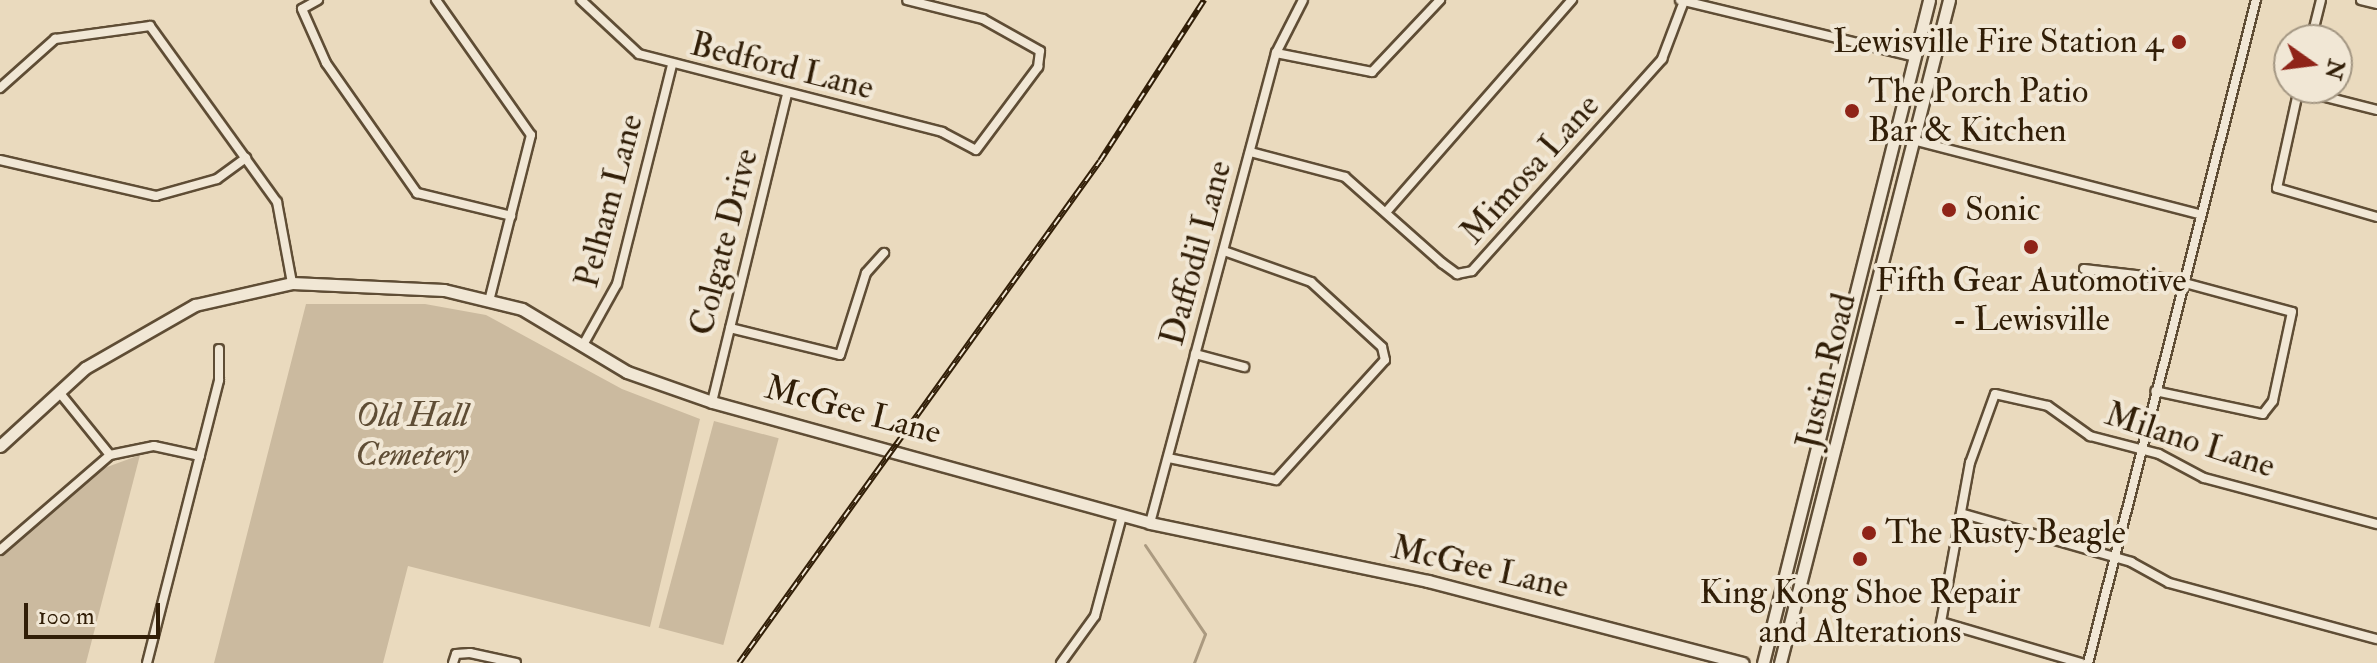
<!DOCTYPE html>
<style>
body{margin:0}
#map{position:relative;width:2377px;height:663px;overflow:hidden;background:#eadabe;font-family:"IM FELL Double Pica",serif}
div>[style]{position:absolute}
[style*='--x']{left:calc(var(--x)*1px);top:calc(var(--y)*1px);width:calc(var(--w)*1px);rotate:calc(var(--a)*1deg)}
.green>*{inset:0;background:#cbba9f;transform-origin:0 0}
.stream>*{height:3px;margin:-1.5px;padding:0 1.5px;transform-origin:1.5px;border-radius:1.5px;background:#ab9a80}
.roads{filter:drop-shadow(2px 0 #5f4d35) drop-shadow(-2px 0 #5f4d35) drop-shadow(0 2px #5f4d35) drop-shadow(0 -2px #5f4d35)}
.street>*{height:8px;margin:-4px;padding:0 4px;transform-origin:4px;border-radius:4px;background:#f1e7d5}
.secondary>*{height:11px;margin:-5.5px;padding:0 5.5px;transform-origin:5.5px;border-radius:5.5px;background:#f1e7d5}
.rail>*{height:6px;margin-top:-3px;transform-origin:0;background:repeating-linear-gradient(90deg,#f1e7d5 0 9px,#311e07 0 18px);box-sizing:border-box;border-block:2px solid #311e07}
.dots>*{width:22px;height:22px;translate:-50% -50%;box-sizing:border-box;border:4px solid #f1e7d5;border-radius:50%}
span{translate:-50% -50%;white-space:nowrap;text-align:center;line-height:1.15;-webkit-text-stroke:8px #f1e7d5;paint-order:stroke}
.poi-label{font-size:34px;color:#311e07}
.right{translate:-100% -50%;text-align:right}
.left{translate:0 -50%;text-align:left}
.street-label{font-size:34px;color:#311e07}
.park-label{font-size:34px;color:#5f4d35;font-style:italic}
.north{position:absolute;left:2273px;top:24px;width:80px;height:80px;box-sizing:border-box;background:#f1e7d5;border:2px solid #a49783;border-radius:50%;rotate:104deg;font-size:22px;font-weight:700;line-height:32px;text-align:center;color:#311e07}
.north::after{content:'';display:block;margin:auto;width:28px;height:36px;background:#8f2418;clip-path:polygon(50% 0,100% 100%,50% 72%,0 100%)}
.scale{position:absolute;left:24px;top:603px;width:136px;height:36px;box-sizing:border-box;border:4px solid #311e07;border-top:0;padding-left:10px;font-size:24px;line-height:28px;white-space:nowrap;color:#311e07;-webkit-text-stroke:6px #f1e7d5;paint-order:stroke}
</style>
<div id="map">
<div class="green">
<i style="clip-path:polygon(306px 304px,425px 304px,486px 315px,622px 389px,700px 419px,650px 627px,408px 566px,383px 663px,214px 663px)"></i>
<i style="left:714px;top:421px;width:67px;height:214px;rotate:15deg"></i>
<i style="clip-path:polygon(140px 455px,86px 663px,0 663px,0 557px,96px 471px)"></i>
</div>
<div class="stream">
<i style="--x:1145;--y:545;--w:107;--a:56"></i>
<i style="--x:1205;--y:634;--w:31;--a:111"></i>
</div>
<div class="roads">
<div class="street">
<i style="--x:318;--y:0;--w:18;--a:151"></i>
<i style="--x:302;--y:9;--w:59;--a:66"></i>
<i style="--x:326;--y:63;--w:159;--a:55"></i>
<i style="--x:417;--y:193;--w:97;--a:13.7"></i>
<i style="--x:436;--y:0;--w:165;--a:54.9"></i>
<i style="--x:531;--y:135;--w:167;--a:104.2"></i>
<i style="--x:581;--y:0;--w:79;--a:43"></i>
<i style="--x:639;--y:54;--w:313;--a:14.4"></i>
<i style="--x:942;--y:132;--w:38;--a:28"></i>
<i style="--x:976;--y:150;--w:104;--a:-53.2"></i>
<i style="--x:1038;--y:67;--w:16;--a:-83"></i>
<i style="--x:1040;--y:51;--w:65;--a:-150.7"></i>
<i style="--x:983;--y:19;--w:78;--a:-166"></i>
<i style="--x:1680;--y:0;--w:242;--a:13.6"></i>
<i style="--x:2361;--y:0;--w:16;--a:14"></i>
<i style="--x:2311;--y:40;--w:41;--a:-76"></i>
<i style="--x:1276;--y:53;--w:98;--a:11.2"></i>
<i style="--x:1372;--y:72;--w:99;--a:-46.6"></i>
<i style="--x:0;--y:88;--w:74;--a:-41.7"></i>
<i style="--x:55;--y:39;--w:96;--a:-7.8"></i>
<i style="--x:150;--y:26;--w:217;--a:54.2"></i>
<i style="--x:277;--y:202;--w:82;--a:79.5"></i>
<i style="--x:2299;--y:88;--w:102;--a:102.4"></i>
<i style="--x:2277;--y:188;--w:104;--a:16.2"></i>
<i style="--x:2298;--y:90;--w:81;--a:14.2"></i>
<i style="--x:1897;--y:136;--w:311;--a:14.5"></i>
<i style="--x:1250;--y:152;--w:98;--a:14.7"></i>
<i style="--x:1345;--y:177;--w:130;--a:41.6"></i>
<i style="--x:1442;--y:263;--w:19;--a:36"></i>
<i style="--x:1457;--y:274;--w:15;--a:-11"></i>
<i style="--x:1472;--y:271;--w:285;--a:-48.1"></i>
<i style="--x:1662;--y:59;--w:62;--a:-69.2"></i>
<i style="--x:0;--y:160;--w:160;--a:13"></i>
<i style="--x:156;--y:196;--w:63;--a:-15.6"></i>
<i style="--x:217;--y:179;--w:36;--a:-36"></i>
<i style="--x:1387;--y:211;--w:281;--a:-48.8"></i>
<i style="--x:2084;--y:269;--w:87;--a:6.6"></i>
<i style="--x:2170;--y:279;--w:126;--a:15.1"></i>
<i style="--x:2292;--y:312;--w:91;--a:102.1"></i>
<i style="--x:2273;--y:401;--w:16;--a:128"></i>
<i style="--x:2263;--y:414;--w:110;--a:-168"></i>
<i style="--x:730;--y:328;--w:113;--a:13.8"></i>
<i style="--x:840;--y:355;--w:86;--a:-72.4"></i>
<i style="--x:866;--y:273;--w:27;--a:-48"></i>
<i style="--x:583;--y:345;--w:70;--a:-60.9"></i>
<i style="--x:617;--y:284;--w:226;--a:-75.9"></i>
<i style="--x:1195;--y:354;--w:51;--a:14.9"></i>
<i style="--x:59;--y:392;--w:81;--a:51"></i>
<i style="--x:712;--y:402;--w:317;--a:-76.3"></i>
<i style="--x:1168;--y:458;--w:110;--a:11.5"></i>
<i style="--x:1276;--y:480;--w:162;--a:-47.8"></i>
<i style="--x:1385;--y:360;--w:13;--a:-103"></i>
<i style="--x:1382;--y:347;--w:96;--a:-137.5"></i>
<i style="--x:1311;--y:282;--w:92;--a:-160.4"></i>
<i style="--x:1964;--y:514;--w:174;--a:16"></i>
<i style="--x:2131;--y:562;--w:43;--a:28.9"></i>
<i style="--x:2169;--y:583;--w:215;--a:15.1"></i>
<i style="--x:1150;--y:523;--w:487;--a:-75"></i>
<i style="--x:1276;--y:53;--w:59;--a:-63"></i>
<i style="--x:0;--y:550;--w:145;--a:-40.8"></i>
<i style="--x:110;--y:455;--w:45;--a:-11.6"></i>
<i style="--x:154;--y:446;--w:47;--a:12.3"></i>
<i style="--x:147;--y:663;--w:292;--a:-75.7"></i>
<i style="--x:219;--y:380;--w:31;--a:-90"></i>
<i style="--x:453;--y:663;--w:9;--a:-72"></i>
<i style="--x:456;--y:654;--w:14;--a:-4"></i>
<i style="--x:470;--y:653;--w:47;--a:12.3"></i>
<i style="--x:1061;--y:663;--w:58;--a:-54.1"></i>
<i style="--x:1095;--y:616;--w:104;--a:-74.9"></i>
<i style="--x:2081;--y:663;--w:146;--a:-163.7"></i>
<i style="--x:1941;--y:622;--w:162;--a:-79.7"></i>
<i style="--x:1970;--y:463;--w:73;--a:-70.1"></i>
<i style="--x:1995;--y:394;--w:54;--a:12.8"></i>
<i style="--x:2048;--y:406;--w:52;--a:35.5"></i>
<i style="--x:2090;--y:436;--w:71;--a:14.6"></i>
<i style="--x:2159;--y:454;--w:51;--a:28.1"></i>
<i style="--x:2204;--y:478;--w:179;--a:14.9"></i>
<i style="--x:2088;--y:663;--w:684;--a:-75.78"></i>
</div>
<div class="secondary">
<i style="--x:0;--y:446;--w:115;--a:-42.5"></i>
<i style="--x:85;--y:368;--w:127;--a:-29.8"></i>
<i style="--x:195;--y:305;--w:99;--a:-12.8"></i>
<i style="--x:292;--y:283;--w:152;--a:2.6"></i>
<i style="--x:444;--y:290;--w:80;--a:13.7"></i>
<i style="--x:522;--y:309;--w:122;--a:31"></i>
<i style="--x:627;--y:372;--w:90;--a:19.4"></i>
<i style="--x:712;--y:402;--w:454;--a:15.4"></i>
<i style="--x:1150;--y:523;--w:284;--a:11.8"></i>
<i style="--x:1428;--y:581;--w:325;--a:14.6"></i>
<i style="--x:1763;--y:663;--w:683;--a:-75.94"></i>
<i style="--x:1780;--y:663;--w:684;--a:-75.7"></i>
</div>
</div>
<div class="rail">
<i style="--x:739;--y:663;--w:618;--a:-54.28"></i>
<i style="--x:1100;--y:161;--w:192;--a:-57.1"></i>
</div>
<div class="dots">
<i style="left:2179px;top:42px;background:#8f2418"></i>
<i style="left:1852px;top:111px;background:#8f2418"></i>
<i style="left:1949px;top:210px;background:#8f2418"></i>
<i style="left:2031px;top:247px;background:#8f2418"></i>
<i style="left:1869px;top:533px;background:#8f2418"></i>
<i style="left:1860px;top:559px;background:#8f2418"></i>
</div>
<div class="poi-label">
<span class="right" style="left:2163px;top:42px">Lewisville Fire Station 4</span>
<span class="left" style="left:1868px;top:111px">The Porch Patio<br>Bar &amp; Kitchen</span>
<span class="left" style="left:1965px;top:210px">Sonic</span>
<span style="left:2031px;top:300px">Fifth Gear Automotive<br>- Lewisville</span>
<span class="left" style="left:1885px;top:533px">The Rusty Beagle</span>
<span style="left:1860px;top:612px">King Kong Shoe Repair<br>and Alterations</span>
</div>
<div class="street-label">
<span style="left:782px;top:66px;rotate:14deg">Bedford Lane</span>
<span style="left:1530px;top:169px;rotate:-48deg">Mimosa Lane</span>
<span style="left:609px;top:201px;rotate:-75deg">Pelham Lane</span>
<span style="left:724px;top:242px;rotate:-76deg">Colgate Drive</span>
<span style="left:1196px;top:253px;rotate:-75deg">Daffodil Lane</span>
<span style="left:1826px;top:371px;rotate:-76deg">Justin Road</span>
<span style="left:853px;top:410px;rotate:15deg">McGee Lane</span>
<span style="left:2190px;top:440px;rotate:18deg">Milano Lane</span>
<span style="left:1480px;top:567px;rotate:13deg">McGee Lane</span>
</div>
<div class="park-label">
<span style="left:412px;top:435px">Old Hall<br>Cemetery</span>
</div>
<div class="north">N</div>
<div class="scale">100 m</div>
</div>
